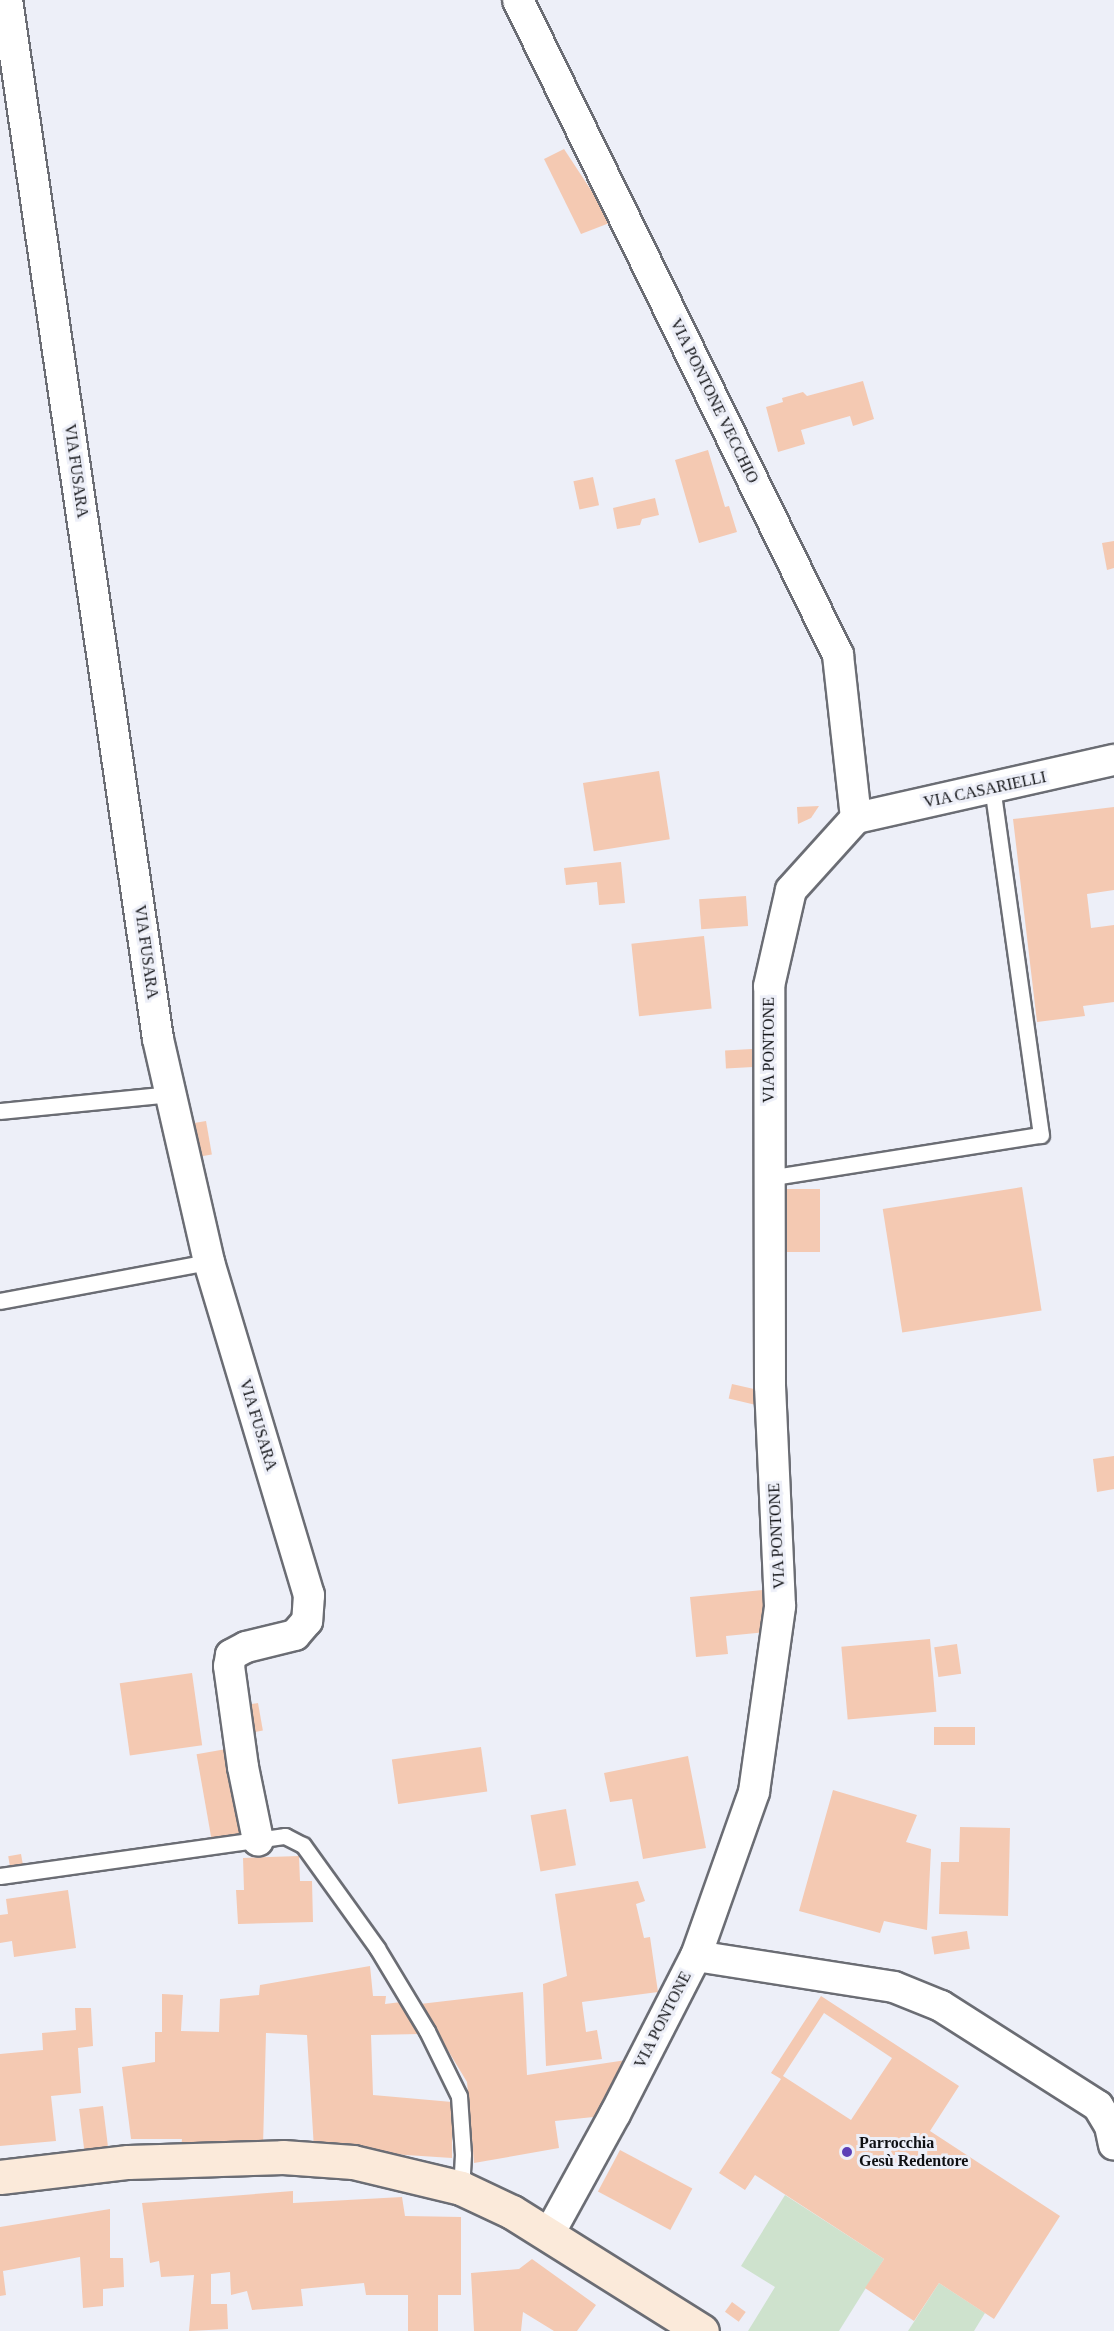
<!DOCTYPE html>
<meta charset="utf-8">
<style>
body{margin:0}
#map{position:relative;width:1114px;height:2331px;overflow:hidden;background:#edeff8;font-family:"Times New Roman",serif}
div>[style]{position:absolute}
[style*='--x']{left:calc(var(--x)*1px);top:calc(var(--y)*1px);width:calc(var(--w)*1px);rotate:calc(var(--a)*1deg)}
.green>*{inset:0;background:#cee2cd}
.building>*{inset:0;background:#f4c9b2;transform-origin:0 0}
.roads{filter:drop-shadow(2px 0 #6b6d74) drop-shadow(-2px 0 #6b6d74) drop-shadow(0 2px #6b6d74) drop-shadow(0 -2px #6b6d74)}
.lane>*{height:15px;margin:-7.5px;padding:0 7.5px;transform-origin:7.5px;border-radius:7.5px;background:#fff}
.street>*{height:30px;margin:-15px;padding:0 15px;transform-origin:15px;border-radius:15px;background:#fff}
.secondary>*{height:33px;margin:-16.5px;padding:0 16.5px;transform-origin:16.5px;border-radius:16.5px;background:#fbeada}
.dots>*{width:16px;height:16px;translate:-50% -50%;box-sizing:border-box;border:3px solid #edeff8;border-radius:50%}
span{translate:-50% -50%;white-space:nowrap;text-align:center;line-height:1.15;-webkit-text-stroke:6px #edeff8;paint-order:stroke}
.street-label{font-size:16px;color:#0f1013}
.poi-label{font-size:16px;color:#0f1013;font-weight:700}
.left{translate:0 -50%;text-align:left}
</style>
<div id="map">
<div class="green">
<i style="clip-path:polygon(785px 2195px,884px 2259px,839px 2331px,748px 2331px,775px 2287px,741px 2266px)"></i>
<i style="clip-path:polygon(939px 2283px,985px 2313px,974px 2331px,908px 2331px)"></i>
</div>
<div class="building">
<i style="clip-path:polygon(564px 149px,612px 222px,581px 234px,544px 159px)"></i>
<i style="clip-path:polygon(863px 381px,874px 419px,853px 426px,850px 416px,801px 430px,805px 444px,778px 452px,766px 407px,783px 402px,782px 398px,803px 392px,807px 396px)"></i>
<i style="clip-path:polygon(708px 450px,725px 507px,729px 506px,737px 532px,699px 543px,675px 460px)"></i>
<i style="left:593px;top:477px;width:29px;height:20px;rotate:78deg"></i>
<i style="clip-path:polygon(655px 498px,659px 515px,642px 519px,640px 525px,617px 529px,613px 508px)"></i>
<i style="clip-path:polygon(1114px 541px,1114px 568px,1107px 570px,1102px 543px)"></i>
<i style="left:659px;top:771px;width:69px;height:77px;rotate:81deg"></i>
<i style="clip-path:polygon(819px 806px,811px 818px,798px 824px,797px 807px)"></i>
<i style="clip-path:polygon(1114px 807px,1114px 890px,1087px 894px,1091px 928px,1114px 925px,1114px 1002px,1083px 1006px,1085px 1016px,1037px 1022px,1013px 819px)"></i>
<i style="clip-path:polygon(621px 862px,625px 903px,599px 905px,597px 882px,566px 885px,564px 868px)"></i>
<i style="left:746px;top:896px;width:30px;height:47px;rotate:86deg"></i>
<i style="left:704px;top:936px;width:73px;height:73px;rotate:84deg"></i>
<i style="left:752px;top:1049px;width:18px;height:27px;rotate:87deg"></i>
<i style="left:206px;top:1121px;width:34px;height:15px;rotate:80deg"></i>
<i style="left:1022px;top:1187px;width:125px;height:141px;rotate:81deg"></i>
<i style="left:786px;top:1189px;width:34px;height:63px"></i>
<i style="left:732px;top:1384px;width:27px;height:15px;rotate:13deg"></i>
<i style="clip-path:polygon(1114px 1456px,1114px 1489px,1097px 1492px,1093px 1459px)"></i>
<i style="clip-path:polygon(763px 1590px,767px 1632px,726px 1636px,728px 1654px,696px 1657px,690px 1597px)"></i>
<i style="left:930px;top:1639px;width:73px;height:89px;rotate:85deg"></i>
<i style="left:957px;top:1644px;width:30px;height:23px;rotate:82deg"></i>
<i style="left:192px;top:1673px;width:73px;height:73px;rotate:82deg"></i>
<i style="left:258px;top:1703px;width:28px;height:13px;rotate:80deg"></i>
<i style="left:934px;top:1727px;width:41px;height:18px"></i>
<i style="left:481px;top:1747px;width:45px;height:90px;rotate:82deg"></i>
<i style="left:232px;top:1748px;width:86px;height:36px;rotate:80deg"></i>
<i style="clip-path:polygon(688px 1756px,706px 1848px,643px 1859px,632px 1799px,610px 1802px,604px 1773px)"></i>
<i style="clip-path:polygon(833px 1790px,917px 1815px,906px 1842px,931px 1849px,927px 1930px,884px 1921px,880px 1933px,799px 1911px)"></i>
<i style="left:566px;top:1809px;width:57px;height:36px;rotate:80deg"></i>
<i style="clip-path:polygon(960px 1827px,1010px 1828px,1008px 1916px,939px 1914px,941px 1862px,959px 1862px)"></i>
<i style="left:21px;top:1854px;width:11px;height:13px;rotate:80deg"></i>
<i style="clip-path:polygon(299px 1856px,300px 1881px,312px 1881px,313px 1922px,238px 1924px,236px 1890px,244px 1890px,243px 1858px)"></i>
<i style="clip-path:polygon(638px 1881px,645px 1901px,636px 1904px,644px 1938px,650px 1937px,658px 1992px,582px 2002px,586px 2032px,597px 2030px,602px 2059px,546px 2066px,543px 1984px,567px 1976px,555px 1894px)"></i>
<i style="clip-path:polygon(68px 1890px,76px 1948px,14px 1957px,12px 1941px,0 1943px,0 1915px,8px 1914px,6px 1899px)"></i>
<i style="left:967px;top:1931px;width:18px;height:36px;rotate:81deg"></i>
<i style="clip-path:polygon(370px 1966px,373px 1996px,386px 1996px,385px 2004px,401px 2002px,420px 2034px,371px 2035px,373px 2095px,452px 2102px,452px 2158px,314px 2149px,307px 2035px,266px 2033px,263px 2146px,181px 2148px,182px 2139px,131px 2139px,122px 2067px,155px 2062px,155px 2032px,162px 2032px,162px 1994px,183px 1995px,181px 2031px,219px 2032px,220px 1999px,259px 1995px,260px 1985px)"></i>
<i style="clip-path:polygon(523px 1992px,527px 2075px,633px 2059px,603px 2116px,555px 2121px,559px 2148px,474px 2163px,467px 2082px,420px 2004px)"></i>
<i style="clip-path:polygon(evenodd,821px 1996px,959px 2086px,930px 2131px,1060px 2216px,994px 2319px,939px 2283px,914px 2321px,865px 2288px,884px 2259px,755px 2175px,745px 2190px,719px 2173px,781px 2079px,771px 2073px,821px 1996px,824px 2013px,892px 2058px,851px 2120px,783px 2076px,824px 2013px)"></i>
<i style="clip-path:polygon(75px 2008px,91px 2008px,93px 2046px,78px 2048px,81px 2093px,51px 2096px,56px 2141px,0 2146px,0 2054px,43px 2050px,42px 2033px,76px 2030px)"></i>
<i style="left:103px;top:2106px;width:41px;height:24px;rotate:83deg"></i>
<i style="left:620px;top:2150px;width:82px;height:47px;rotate:28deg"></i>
<i style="clip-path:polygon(293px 2191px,293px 2203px,402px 2197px,405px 2216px,461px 2217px,461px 2295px,438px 2295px,438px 2331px,408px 2331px,408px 2295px,366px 2295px,364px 2283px,301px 2289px,303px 2306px,252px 2310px,247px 2291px,231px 2295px,230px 2272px,211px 2274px,211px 2304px,227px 2304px,228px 2329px,189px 2331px,194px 2275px,161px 2277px,159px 2261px,150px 2263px,142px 2203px)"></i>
<i style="clip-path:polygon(110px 2209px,110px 2258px,123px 2258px,124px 2287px,103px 2289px,103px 2306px,83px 2308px,80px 2257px,3px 2271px,6px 2295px,0 2296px,0 2227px)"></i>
<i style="clip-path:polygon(532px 2259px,596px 2305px,577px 2331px,554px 2331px,523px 2312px,521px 2331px,474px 2331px,471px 2273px,519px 2269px)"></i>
<i style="left:732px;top:2302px;width:17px;height:12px;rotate:36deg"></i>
</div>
<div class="roads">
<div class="lane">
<i style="--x:0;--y:1111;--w:172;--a:-5.7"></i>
<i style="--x:768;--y:1178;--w:276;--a:-9"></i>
<i style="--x:1041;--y:1135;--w:350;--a:-98"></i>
<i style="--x:0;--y:1301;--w:213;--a:-10.6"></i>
<i style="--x:0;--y:1876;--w:288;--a:-8"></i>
<i style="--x:285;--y:1836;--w:20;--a:27"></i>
<i style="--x:303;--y:1845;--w:127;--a:54.3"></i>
<i style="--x:377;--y:1948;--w:97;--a:58.9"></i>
<i style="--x:427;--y:2031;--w:72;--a:63.8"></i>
<i style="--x:459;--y:2096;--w:58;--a:86.1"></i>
<i style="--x:463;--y:2154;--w:34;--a:93"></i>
</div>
<div class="street">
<i style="--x:7;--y:0;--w:1050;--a:81.73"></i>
<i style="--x:158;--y:1039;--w:229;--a:77.1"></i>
<i style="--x:209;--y:1262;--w:348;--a:73.3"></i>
<i style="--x:309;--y:1595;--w:26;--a:94"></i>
<i style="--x:307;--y:1621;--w:18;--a:131"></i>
<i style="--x:295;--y:1635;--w:50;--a:166.2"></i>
<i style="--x:246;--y:1647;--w:17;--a:152"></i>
<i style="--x:231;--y:1655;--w:11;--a:100"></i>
<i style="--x:229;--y:1666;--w:102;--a:82.1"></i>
<i style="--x:243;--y:1767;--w:75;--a:78.4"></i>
<i style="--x:518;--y:0;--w:729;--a:63.96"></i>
<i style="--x:838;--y:655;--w:164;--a:83.7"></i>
<i style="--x:856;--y:818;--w:264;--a:-12.7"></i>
<i style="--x:696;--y:1956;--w:200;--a:8.9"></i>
<i style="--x:894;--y:1987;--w:51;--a:22"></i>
<i style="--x:941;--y:2006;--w:186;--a:32.5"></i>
<i style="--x:1098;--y:2106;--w:23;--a:59"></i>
<i style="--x:1110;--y:2126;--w:19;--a:78"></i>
<i style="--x:549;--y:2234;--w:137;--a:-61.2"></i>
<i style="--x:615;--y:2114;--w:178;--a:-62.9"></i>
<i style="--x:696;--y:1956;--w:174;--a:-70.5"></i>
<i style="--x:754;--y:1792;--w:188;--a:-82"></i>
<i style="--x:780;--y:1606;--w:220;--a:-92.6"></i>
<i style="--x:770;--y:1386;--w:400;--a:-90.1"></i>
<i style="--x:769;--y:986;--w:98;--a:-77.1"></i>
<i style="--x:791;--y:890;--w:97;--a:-47.9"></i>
</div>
<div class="secondary">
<i style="--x:0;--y:2177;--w:129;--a:-6.7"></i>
<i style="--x:128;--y:2162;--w:155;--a:-1.8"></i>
<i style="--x:283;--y:2157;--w:70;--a:4.1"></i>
<i style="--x:353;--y:2162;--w:111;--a:13.5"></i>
<i style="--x:461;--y:2188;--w:56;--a:25.2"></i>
<i style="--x:512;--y:2212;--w:224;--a:32.1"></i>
</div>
</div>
<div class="dots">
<i style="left:847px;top:2152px;background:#5b3eb6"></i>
</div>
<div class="street-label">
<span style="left:714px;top:401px;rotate:64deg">VIA PONTONE VECCHIO</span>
<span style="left:76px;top:471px;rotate:82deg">VIA FUSARA</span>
<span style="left:985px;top:790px;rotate:-12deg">VIA CASARIELLI</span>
<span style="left:146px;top:952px;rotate:82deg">VIA FUSARA</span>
<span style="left:769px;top:1050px;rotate:-90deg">VIA PONTONE</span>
<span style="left:258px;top:1425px;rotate:73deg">VIA FUSARA</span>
<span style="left:777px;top:1536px;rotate:-93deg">VIA PONTONE</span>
<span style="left:663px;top:2020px;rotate:-63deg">VIA PONTONE</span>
</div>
<div class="poi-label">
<span class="left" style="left:859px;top:2152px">Parrocchia<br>Gesù Redentore</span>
</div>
</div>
